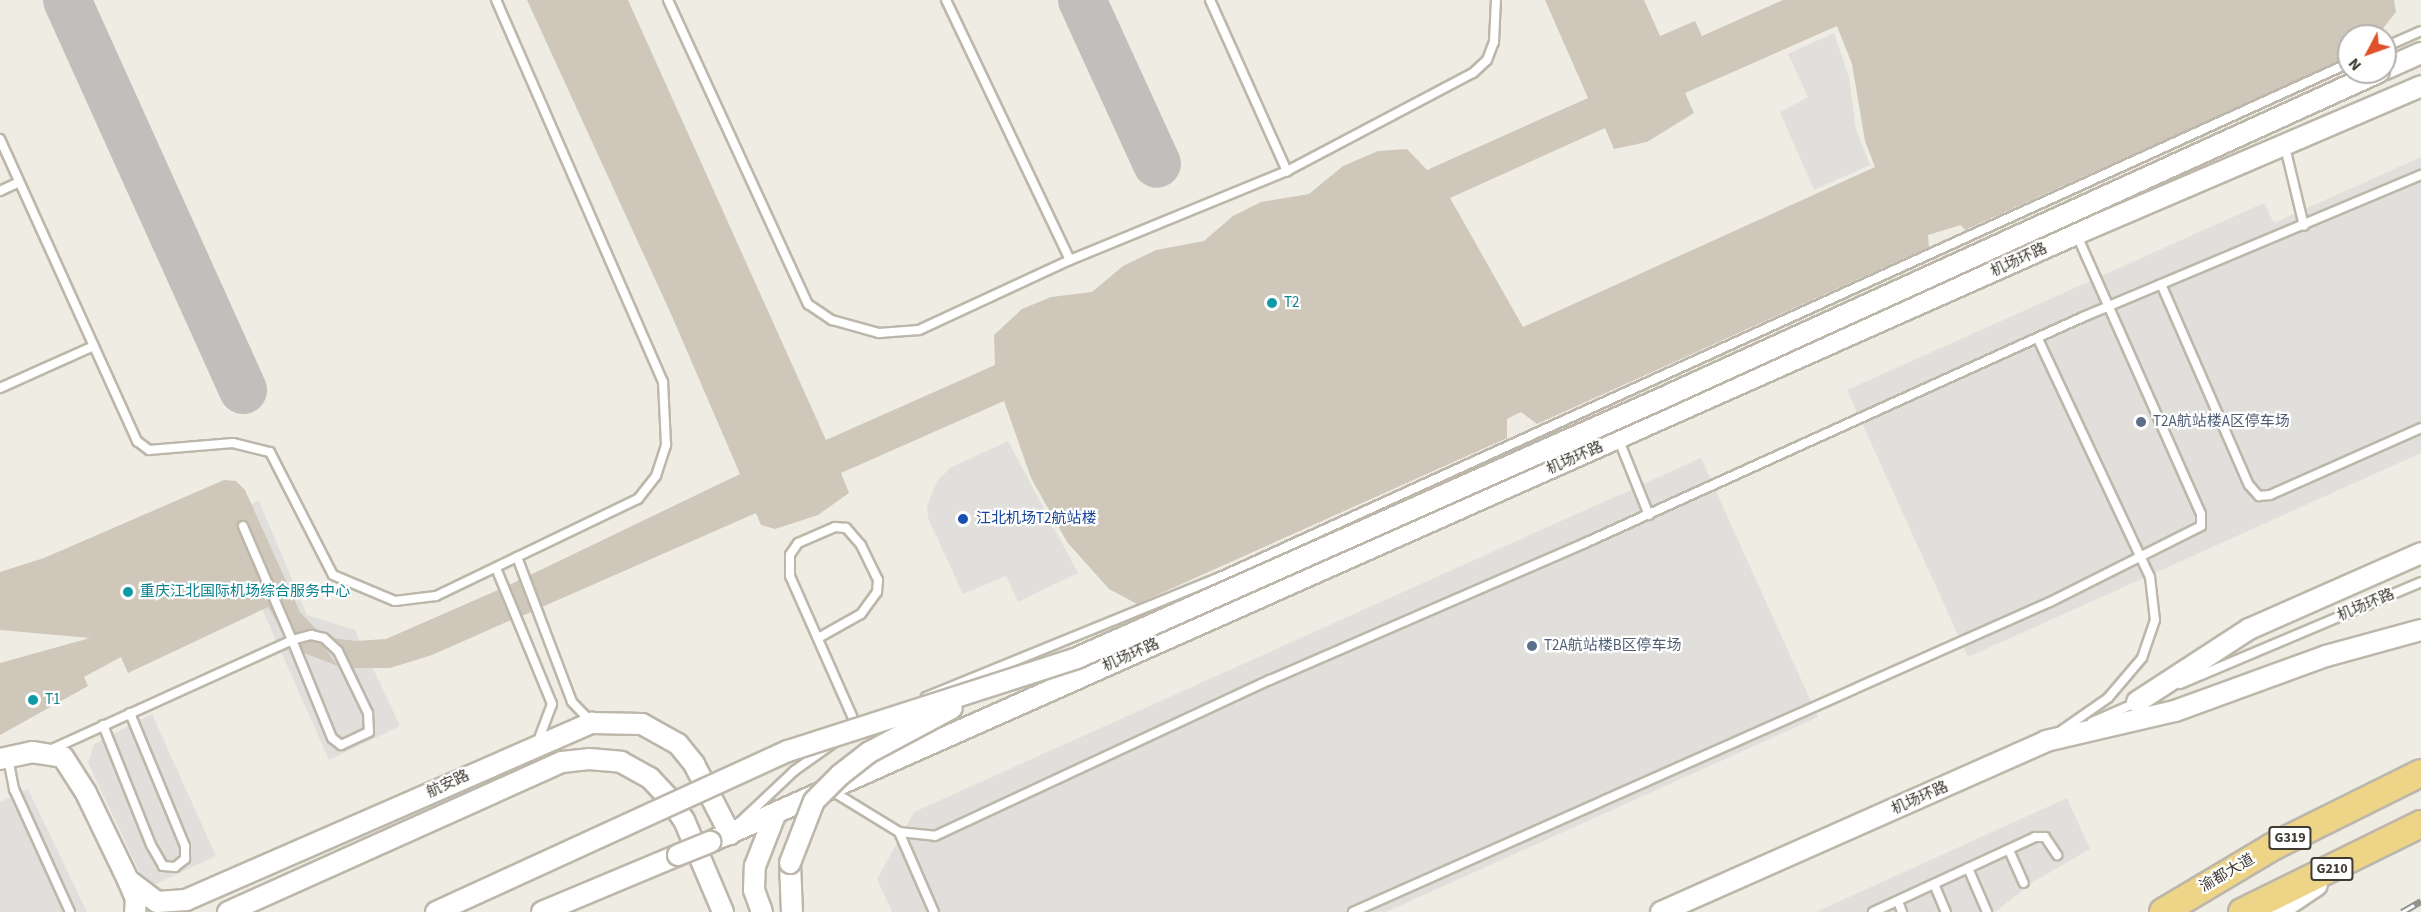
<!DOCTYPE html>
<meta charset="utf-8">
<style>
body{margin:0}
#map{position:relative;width:2421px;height:912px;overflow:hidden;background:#efece4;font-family:"Source Sans 3","Noto Sans SC",sans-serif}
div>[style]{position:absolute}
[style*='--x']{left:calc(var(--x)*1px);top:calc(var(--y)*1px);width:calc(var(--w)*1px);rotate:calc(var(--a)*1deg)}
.parking>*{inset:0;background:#e0dfdb}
.taxiway>*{height:48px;margin:-24px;padding:0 24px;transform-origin:24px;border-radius:24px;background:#c0bfbb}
.building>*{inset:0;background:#cfc8ba}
.roads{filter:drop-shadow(2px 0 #bcb7aa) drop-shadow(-2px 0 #bcb7aa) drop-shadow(0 2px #bcb7aa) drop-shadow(0 -2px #bcb7aa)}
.service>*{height:8px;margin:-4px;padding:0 4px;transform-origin:4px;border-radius:4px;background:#fff}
.tertiary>*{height:20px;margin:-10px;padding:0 10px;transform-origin:10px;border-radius:10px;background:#fff}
.trunk>*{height:26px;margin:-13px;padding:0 13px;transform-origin:13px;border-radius:13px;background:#eed486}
.rail>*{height:7px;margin-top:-3.5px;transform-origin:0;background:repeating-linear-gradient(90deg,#fff 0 14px,#929292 0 28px);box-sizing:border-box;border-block:2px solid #929292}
.bridges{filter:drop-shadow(2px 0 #bcb7aa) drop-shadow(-2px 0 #bcb7aa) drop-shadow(0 2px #bcb7aa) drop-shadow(0 -2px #bcb7aa)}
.tertiary-bridge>*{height:20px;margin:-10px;padding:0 10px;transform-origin:10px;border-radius:10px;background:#fff}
.dots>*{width:16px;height:16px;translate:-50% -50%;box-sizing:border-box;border:3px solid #fff;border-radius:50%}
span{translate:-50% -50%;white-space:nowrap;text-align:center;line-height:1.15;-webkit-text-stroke:4.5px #fff;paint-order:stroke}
.shield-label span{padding:2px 4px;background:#fff;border:2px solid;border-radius:4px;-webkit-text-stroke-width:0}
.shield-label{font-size:14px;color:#403c34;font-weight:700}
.street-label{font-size:15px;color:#403c34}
.culture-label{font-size:15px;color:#0d838f}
.left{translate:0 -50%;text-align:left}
.service-label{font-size:15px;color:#4e5e75}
.transit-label{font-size:15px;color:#164399}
.north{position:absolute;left:2337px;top:24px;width:60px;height:60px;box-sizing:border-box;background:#fff;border:2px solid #b3b1ae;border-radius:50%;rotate:229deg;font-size:16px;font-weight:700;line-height:24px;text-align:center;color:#403c34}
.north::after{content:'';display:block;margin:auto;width:21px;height:27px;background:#df502b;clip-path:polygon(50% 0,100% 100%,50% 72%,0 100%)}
</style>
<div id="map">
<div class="parking">
<i style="clip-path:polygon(1834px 33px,1849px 77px,1856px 130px,1870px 165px,1814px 190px,1780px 112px,1808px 97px,1788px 54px)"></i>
<i style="clip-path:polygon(2421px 157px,2421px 453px,1968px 657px,1847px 390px,2264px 203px,2274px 223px)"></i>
<i style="clip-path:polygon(1008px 441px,1078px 573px,1018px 602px,1006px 576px,963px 594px,928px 518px,927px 506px,937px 481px,950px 468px)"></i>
<i style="clip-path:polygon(1701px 458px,1818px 717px,1386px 912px,892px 912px,877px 879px,914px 812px)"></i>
<i style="clip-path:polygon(259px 501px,307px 615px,355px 630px,400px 726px,329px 760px,221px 516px)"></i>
<i style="clip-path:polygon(152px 714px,216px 856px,147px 888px,88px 763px,94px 744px)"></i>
<i style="clip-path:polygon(28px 789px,87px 912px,0 912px,0 802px)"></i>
<i style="clip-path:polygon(2067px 798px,2090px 849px,2035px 881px,1995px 912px,1816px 912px)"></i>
</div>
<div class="taxiway">
<i style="--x:67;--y:0;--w:428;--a:65.7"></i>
<i style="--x:1082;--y:0;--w:180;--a:65.4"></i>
</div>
<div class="building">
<i style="clip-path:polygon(evenodd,527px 0,628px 0,826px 440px,995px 365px,994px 335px,1022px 309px,1051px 297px,1092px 292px,1123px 266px,1156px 250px,1204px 241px,1233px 216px,1261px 202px,1309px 194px,1343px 166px,1378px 151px,1407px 149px,1427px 170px,1588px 98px,1545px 0,1644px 0,1660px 36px,1695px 21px,1702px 36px,1783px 0,2394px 0,2396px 12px,2377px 36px,2349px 36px,2349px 57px,1965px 230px,1961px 225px,1928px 235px,1929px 247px,1537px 424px,1521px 412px,1507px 419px,1507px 438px,1137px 604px,1109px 589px,1067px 542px,1031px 478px,1004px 401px,841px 473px,849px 493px,818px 515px,775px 529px,761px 525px,756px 513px,542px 607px,530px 575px,740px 474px,671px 314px,527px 0,1837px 26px,1852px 64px,1865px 141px,1875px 167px,1523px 327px,1450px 198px,1605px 128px,1614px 149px,1647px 142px,1694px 113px,1685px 93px,1837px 26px)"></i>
<i style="clip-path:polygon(224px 480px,236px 481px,245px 490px,300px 612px,317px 630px,295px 633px,249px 524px,241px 520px,237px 528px,282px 631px,268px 607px,128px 673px,121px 657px,84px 677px,88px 686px,0 735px,0 663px,90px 638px,0 630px,0 572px,44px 558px)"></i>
<i style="clip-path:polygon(519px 580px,531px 612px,522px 616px,509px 585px)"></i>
<i style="clip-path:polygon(498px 590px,511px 620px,432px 655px,390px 668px,353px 668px,343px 648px,332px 638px,356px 641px,386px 639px)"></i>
<i style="clip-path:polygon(311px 641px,321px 643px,338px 666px,304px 653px,300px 644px)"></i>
</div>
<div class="roads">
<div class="service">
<i style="--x:668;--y:0;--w:335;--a:65.3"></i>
<i style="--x:808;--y:304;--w:29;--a:34"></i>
<i style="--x:832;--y:320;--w:49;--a:15.5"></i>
<i style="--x:879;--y:333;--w:40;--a:-4.3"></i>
<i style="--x:919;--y:330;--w:166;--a:-24.9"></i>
<i style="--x:1070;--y:260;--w:235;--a:-22.3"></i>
<i style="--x:1287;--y:171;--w:210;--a:-27.8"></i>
<i style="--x:1473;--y:73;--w:19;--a:-43"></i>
<i style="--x:1487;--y:60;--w:19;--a:-69"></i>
<i style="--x:1494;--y:42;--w:42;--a:-87.3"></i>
<i style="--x:946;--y:0;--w:288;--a:64.5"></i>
<i style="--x:1210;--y:0;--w:188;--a:65.8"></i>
<i style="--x:2385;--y:47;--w:39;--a:-24"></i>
<i style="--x:0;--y:139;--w:332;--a:65.6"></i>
<i style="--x:137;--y:441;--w:15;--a:37"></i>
<i style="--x:149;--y:450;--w:84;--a:-4.8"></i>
<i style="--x:233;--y:443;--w:38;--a:14"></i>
<i style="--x:270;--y:452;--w:138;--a:62.9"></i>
<i style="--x:333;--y:575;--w:67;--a:22.8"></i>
<i style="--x:395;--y:601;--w:41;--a:-7"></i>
<i style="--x:436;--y:596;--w:224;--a:-25.7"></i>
<i style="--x:638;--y:499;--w:29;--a:-52"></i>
<i style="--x:656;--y:476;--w:33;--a:-72"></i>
<i style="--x:666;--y:445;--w:63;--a:-92.7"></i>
<i style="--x:663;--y:382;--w:417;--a:-113.6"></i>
<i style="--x:2285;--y:147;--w:81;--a:76.5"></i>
<i style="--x:0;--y:191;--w:21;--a:-25"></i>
<i style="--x:2161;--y:284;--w:219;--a:66.4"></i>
<i style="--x:2249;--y:485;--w:15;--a:48"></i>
<i style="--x:2259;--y:496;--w:11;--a:-5"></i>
<i style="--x:2270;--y:495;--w:165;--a:-23.9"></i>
<i style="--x:2038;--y:339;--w:263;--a:64.8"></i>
<i style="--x:2150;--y:577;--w:43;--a:83.4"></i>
<i style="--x:2155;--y:620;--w:40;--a:108.9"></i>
<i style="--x:2142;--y:658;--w:52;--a:130.4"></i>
<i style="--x:2108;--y:698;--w:56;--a:145.2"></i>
<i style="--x:0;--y:388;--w:103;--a:-24.1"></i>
<i style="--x:1618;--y:438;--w:83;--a:68.1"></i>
<i style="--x:517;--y:557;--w:155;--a:69.2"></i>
<i style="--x:572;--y:702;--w:28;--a:46"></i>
<i style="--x:496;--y:568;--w:147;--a:67.6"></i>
<i style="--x:552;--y:704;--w:43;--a:110.6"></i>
<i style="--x:820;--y:637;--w:47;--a:-29.3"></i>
<i style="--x:861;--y:614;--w:27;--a:-54"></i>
<i style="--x:877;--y:592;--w:12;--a:-85"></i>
<i style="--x:878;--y:580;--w:39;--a:-116"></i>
<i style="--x:861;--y:545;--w:23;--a:-131"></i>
<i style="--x:846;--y:528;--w:11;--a:-175"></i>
<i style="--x:835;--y:527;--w:40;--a:156.6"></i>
<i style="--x:798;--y:543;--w:14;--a:124"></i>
<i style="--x:790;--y:555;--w:21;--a:90"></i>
<i style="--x:790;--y:576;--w:165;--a:66.1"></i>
<i style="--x:2180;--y:684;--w:262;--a:-22.9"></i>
<i style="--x:926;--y:697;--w:315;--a:-22.2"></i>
<i style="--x:1218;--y:578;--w:1243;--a:-24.48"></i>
<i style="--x:2092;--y:722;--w:48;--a:-23.4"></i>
<i style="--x:103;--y:725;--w:129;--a:68.2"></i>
<i style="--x:151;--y:845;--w:24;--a:60"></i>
<i style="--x:163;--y:866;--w:12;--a:5"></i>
<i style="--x:175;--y:867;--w:13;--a:-39"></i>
<i style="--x:185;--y:859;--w:13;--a:-90"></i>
<i style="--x:185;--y:846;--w:144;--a:-112.5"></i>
<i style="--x:50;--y:750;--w:266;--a:-24.4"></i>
<i style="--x:292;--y:640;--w:20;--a:-15"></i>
<i style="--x:311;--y:635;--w:13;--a:13"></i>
<i style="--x:324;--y:638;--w:19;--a:43"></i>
<i style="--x:338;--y:651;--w:69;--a:64.2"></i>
<i style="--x:368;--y:713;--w:19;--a:87"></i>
<i style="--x:369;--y:732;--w:31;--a:155"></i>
<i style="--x:341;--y:745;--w:11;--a:-142"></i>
<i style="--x:332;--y:738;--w:106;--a:-112.2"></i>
<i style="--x:292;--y:640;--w:124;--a:-113.3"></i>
<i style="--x:8;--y:758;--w:32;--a:79"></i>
<i style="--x:14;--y:789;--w:135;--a:65.5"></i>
<i style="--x:832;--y:791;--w:79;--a:31.5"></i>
<i style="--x:899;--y:832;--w:36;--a:6"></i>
<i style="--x:935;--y:836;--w:370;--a:-25"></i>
<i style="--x:1270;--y:680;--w:344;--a:-23.5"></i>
<i style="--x:1585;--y:543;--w:547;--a:-24.41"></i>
<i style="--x:2083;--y:317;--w:367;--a:-22.8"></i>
<i style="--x:739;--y:823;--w:76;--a:-43.4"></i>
<i style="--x:794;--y:771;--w:47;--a:-35.4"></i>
<i style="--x:899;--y:832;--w:87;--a:66.4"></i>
<i style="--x:2009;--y:850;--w:36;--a:66"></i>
<i style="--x:1968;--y:868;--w:48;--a:66.6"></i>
<i style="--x:1934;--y:884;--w:30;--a:67"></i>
<i style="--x:1898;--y:901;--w:12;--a:70"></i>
<i style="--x:1353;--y:912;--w:763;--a:-23.98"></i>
<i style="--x:2050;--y:602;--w:169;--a:-26.7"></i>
<i style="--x:2201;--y:526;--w:12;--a:-90"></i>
<i style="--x:2201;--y:514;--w:305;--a:-114"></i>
<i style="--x:1873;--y:912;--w:179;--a:-24.8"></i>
<i style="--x:2035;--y:837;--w:10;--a:0"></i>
<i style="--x:2045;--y:837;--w:22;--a:56"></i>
</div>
<div class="tertiary">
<i style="--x:2385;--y:69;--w:39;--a:-24"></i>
<i style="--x:2137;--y:702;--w:134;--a:-33.1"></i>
<i style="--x:2249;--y:629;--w:188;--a:-23.8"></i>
<i style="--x:0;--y:759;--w:33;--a:-12"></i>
<i style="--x:32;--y:752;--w:31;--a:9"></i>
<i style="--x:63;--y:757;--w:43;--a:57.4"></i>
<i style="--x:86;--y:793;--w:97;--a:64.2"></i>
<i style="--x:128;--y:880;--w:21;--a:67"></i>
<i style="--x:136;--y:899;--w:13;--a:94"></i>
<i style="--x:710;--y:842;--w:1495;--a:-23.99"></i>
<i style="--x:2076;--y:234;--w:375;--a:-23.2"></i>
<i style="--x:790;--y:863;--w:49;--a:87.7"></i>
<i style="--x:128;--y:880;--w:36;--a:37"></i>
<i style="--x:157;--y:902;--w:29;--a:-4"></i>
<i style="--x:186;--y:900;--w:443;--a:-23.6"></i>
<i style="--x:592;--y:723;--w:50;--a:1.1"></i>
<i style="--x:642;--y:724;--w:41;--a:29.1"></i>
<i style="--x:678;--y:744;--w:26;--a:51"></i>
<i style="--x:694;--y:764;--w:79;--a:62.8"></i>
<i style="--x:228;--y:912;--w:366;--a:-24.2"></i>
<i style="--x:562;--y:762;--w:27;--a:-6"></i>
<i style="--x:589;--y:759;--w:32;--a:5"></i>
<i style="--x:621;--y:762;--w:33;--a:29"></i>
<i style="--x:650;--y:778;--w:25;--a:47"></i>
<i style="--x:667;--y:796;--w:29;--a:55"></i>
<i style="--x:684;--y:820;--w:100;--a:67"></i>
<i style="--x:542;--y:912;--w:147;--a:-22.7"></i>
<i style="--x:762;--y:912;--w:23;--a:-110"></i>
<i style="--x:754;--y:890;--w:24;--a:-88"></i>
<i style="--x:755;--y:866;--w:55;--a:-68.6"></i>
<i style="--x:1661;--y:912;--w:421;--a:-23.9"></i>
<i style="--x:2046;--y:741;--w:132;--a:-13.1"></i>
<i style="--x:2175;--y:711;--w:161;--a:-20"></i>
<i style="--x:2326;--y:656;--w:98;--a:-15.3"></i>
<i style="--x:2277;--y:912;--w:48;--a:-34"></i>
</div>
<div class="trunk">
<i style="--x:2163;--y:912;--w:127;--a:-30.8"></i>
<i style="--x:2272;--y:847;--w:166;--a:-26.4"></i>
<i style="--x:2242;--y:912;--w:199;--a:-26.2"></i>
</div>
</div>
<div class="rail">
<i style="--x:2402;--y:912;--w:22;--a:-30"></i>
</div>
<div class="bridges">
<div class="tertiary-bridge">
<i style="--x:678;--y:855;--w:35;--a:-22"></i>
<i style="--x:790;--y:863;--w:66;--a:-68.8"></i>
<i style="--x:814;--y:801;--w:37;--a:-45"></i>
<i style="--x:840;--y:775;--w:36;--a:-38"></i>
<i style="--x:868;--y:753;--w:95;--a:-28.2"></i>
<i style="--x:436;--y:912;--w:387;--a:-24.6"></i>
<i style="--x:788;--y:751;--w:304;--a:-17.8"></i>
<i style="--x:1077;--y:658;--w:646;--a:-23.94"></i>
<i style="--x:1667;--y:396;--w:782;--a:-24.47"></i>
</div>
</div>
<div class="dots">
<i style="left:1272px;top:303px;background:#0f9aa8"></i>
<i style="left:2141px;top:422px;background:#5c6f8a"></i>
<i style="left:963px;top:519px;background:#1a4fb4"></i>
<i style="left:128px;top:592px;background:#0f9aa8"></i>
<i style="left:1532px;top:646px;background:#5c6f8a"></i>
<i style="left:33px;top:700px;background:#0f9aa8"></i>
</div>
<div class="shield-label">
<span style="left:2290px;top:838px">G319</span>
<span style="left:2332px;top:869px">G210</span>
</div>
<div class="street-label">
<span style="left:2019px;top:260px;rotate:-25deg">机场环路</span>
<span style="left:1575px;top:458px;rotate:-24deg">机场环路</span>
<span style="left:2366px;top:605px;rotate:-23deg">机场环路</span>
<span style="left:1131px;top:655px;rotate:-24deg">机场环路</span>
<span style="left:448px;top:784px;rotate:-25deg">航安路</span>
<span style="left:1920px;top:798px;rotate:-24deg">机场环路</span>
<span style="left:2227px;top:873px;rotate:-30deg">渝都大道</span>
</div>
<div class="culture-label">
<span class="left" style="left:1284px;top:303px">T2</span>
<span class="left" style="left:140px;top:592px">重庆江北国际机场综合服务中心</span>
<span class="left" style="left:45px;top:700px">T1</span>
</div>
<div class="service-label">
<span class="left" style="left:2153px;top:422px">T2A航站楼A区停车场</span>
<span class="left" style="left:1544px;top:646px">T2A航站楼B区停车场</span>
</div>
<div class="transit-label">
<span class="left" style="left:976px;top:519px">江北机场T2航站楼</span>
</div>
<div class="north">N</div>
</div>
